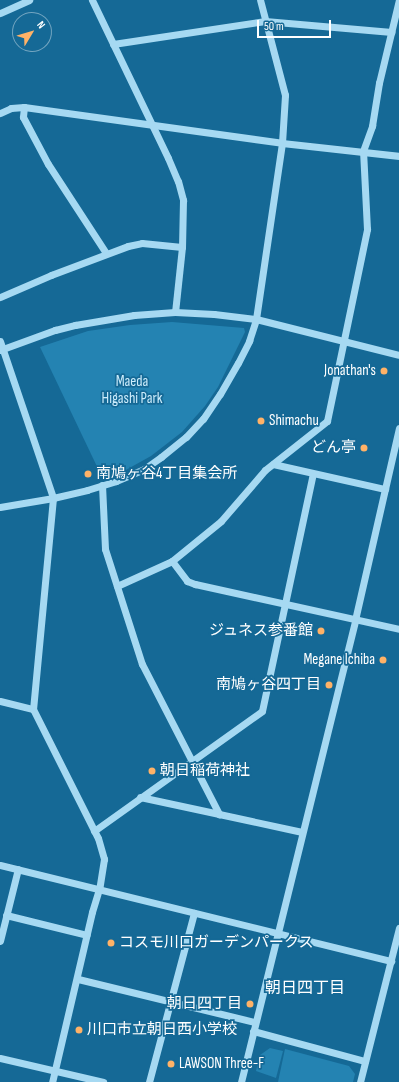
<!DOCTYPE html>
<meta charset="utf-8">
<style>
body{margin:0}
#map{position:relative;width:399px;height:1082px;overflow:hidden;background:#156996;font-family:"Sofia Sans Condensed","Noto Sans JP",sans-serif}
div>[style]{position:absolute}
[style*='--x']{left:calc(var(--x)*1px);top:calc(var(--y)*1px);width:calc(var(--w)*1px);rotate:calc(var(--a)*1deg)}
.green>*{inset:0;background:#2483b2}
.minor>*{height:7px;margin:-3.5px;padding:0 3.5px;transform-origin:3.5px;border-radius:3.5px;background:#a6d9f2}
.dots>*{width:11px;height:11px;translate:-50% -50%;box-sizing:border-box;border:2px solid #156996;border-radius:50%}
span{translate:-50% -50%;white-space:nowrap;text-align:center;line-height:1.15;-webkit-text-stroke:3.5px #156996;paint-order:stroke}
.poi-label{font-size:15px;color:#fff}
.right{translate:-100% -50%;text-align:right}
.left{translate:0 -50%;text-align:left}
.park-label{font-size:15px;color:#cdedfc}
.neighbourhood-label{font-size:16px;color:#fff}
.north{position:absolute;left:12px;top:12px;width:40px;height:40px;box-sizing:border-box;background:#156996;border:1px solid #73a5c0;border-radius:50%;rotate:52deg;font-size:11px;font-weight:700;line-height:16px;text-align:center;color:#fff}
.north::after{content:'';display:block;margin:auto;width:14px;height:18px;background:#ffb267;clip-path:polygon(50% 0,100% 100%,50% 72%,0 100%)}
.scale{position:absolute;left:257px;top:20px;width:74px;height:18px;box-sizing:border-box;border:2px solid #fff;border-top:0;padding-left:5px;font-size:12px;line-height:14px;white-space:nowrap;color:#fff;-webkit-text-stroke:3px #156996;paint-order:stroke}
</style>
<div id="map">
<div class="green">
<i style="clip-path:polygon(172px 322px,244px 328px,245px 332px,218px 387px,205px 406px,182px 432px,151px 456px,124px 471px,102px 477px,40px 347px,88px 331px,130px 325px)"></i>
<i style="clip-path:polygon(270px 1048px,283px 1051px,276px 1078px,256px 1071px,260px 1055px)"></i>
<i style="clip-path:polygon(285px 1049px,349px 1066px,355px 1074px,353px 1082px,278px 1082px)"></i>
</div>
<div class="minor">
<i style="--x:92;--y:0;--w:175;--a:64.3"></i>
<i style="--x:168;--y:158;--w:25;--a:67"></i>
<i style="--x:178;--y:181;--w:20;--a:75"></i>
<i style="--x:183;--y:200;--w:47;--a:91.2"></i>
<i style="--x:182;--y:247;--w:65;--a:96.1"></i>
<i style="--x:0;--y:13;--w:32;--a:-24"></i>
<i style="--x:113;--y:44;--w:154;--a:-8.6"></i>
<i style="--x:265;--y:21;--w:127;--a:5"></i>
<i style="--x:24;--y:107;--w:10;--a:96"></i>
<i style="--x:23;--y:117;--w:53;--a:62"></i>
<i style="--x:48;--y:164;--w:106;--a:56.9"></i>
<i style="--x:0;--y:113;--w:12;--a:-24"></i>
<i style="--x:11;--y:108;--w:13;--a:-4"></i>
<i style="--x:24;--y:107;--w:260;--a:7.9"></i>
<i style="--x:282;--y:143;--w:118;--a:6.3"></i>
<i style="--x:0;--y:297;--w:56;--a:-23.3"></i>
<i style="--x:51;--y:275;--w:82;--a:-20.6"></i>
<i style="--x:128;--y:246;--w:14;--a:-12"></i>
<i style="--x:142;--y:243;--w:40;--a:5.7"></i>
<i style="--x:0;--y:341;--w:166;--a:71.3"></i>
<i style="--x:53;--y:498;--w:212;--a:95.4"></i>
<i style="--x:0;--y:350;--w:59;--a:-20"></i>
<i style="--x:55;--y:330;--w:21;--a:-14"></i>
<i style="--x:75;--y:325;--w:60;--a:-9.6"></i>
<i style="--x:134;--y:315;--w:41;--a:-4.2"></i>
<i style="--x:175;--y:312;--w:39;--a:3"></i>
<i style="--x:214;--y:314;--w:42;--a:6.8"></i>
<i style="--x:256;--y:319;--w:147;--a:14.1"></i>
<i style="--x:273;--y:464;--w:115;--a:12.6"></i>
<i style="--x:102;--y:485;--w:64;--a:87.3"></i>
<i style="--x:105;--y:549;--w:121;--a:72.2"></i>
<i style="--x:142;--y:664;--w:169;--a:62.8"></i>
<i style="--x:219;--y:814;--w:85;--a:12.2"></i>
<i style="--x:0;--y:507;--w:54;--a:-9.6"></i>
<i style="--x:53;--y:498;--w:35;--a:-13"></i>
<i style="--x:87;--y:490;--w:30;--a:-17"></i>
<i style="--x:116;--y:481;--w:30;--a:-23"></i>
<i style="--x:144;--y:469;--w:21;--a:-35"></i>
<i style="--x:161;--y:457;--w:32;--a:-39"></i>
<i style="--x:186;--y:437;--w:25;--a:-47"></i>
<i style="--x:203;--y:419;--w:30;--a:-56"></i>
<i style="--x:220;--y:394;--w:36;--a:-60"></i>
<i style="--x:238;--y:363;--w:25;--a:-63"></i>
<i style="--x:249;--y:341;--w:23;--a:-72"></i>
<i style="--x:256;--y:319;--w:178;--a:-81.6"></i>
<i style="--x:282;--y:143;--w:48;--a:-86.4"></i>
<i style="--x:285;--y:95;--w:98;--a:-104.7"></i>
<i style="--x:172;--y:561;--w:25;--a:53"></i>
<i style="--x:187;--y:581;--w:9;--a:21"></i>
<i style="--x:195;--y:584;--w:209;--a:12.4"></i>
<i style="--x:117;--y:586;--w:60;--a:-24.4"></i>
<i style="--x:172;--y:561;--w:63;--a:-39.2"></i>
<i style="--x:221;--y:521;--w:67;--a:-49.2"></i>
<i style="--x:265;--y:470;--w:79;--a:-38.3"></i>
<i style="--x:327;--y:421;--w:196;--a:-78.2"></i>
<i style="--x:367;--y:229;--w:78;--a:-92.9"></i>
<i style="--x:363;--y:151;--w:27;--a:-70"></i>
<i style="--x:372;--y:126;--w:44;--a:-80.8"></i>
<i style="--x:379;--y:83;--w:85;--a:-76.5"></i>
<i style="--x:0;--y:701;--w:34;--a:14"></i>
<i style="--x:33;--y:709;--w:144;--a:63.3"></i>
<i style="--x:98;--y:838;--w:22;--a:74"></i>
<i style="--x:104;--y:859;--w:30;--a:99"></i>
<i style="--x:99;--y:889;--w:24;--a:107"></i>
<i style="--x:92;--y:912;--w:175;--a:103.2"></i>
<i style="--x:140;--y:797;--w:81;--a:12.1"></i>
<i style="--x:94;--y:831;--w:206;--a:-35.5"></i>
<i style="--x:262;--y:711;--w:242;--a:-77.9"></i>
<i style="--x:0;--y:865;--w:403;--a:13.8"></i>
<i style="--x:6;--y:915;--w:83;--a:13.9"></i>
<i style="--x:0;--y:941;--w:74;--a:-76"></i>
<i style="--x:78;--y:979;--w:182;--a:13.7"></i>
<i style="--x:253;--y:1031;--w:116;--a:15"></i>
<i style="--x:0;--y:1058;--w:106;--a:13.1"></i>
<i style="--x:149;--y:1082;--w:175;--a:-75.1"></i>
<i style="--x:241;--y:1082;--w:476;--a:-76.1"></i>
<i style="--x:355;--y:620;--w:197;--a:-77.1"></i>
<i style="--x:360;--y:1082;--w:159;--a:-75.8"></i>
</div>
<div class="dots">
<i style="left:384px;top:371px;background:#ffb267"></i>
<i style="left:261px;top:421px;background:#ffb267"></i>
<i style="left:364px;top:448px;background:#ffb267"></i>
<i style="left:88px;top:474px;background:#ffb267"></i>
<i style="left:321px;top:631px;background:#ffb267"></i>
<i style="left:383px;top:660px;background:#ffb267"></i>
<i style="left:329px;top:685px;background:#ffb267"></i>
<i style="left:152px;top:771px;background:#ffb267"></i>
<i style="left:111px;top:943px;background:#ffb267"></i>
<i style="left:250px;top:1004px;background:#ffb267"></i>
<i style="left:79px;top:1030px;background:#ffb267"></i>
<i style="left:171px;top:1064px;background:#ffb267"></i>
</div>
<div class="poi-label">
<span class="right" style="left:376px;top:371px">Jonathan's</span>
<span class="left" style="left:269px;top:421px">Shimachu</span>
<span class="right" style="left:356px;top:448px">どん亭</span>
<span class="left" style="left:96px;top:474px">南鳩ヶ谷4丁目集会所</span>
<span class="right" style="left:313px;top:631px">ジュネス参番館</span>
<span class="right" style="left:375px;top:660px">Megane Ichiba</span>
<span class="right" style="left:321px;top:685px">南鳩ヶ谷四丁目</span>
<span class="left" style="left:160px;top:771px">朝日稲荷神社</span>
<span class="left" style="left:119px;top:943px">コスモ川口ガーデンパークス</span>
<span class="right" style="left:242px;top:1004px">朝日四丁目</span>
<span class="left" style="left:87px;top:1030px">川口市立朝日西小学校</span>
<span class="left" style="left:179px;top:1064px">LAWSON Three-F</span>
</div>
<div class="park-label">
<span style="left:132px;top:390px">Maeda<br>Higashi Park</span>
</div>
<div class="neighbourhood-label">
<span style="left:305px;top:989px">朝日四丁目</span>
</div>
<div class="north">N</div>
<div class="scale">50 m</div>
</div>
